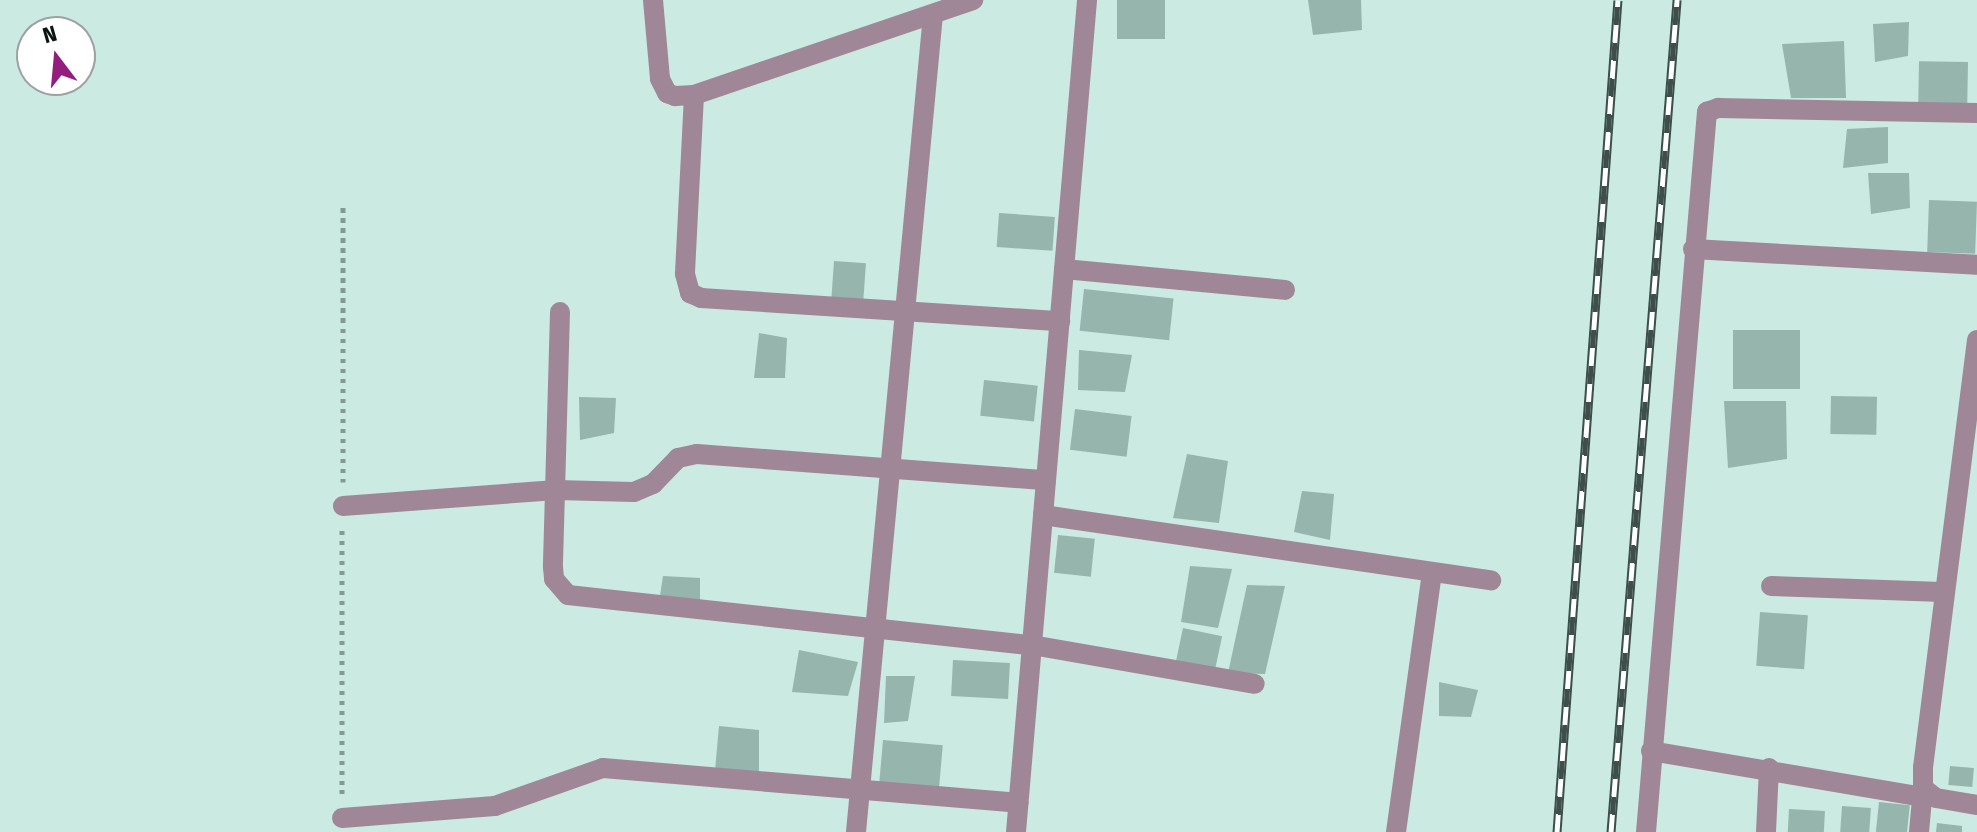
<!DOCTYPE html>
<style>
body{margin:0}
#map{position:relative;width:1977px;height:832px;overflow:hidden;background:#cbebe2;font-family:"Fira Sans Condensed",sans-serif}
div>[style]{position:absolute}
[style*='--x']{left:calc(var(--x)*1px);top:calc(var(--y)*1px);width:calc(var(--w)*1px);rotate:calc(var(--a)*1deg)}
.building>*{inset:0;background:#96b5ac;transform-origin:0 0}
.path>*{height:5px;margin-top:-2.5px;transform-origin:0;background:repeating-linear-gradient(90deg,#829a93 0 4px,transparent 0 10px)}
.minor>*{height:20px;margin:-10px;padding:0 10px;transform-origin:10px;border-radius:10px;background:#a08798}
.rail>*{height:9px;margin-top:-4.5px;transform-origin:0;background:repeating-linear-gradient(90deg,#fff 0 18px,#3e4e4a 0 36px);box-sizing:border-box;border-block:2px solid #3e4e4a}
span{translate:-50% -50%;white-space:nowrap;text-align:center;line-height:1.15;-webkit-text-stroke:6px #fff;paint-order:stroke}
.north{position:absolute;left:16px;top:16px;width:80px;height:80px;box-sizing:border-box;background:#fff;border:2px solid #9da1a0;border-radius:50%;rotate:344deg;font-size:22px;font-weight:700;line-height:32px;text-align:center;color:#0a1512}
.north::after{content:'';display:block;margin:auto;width:28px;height:36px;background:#931e7d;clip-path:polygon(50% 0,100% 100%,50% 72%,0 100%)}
</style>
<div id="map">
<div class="building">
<i style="left:1117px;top:0;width:48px;height:39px"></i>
<i style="clip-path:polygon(1308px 0,1361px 0,1362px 30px,1313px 35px)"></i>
<i style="clip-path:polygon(1909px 22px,1908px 56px,1875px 62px,1873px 24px)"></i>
<i style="clip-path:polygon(1844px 41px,1846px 98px,1791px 98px,1782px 44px)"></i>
<i style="left:1968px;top:62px;width:44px;height:49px;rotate:91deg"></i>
<i style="clip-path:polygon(1888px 127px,1888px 163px,1843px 168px,1847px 129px)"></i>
<i style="clip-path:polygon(1868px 173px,1909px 173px,1910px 208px,1871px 214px)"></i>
<i style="left:1929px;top:200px;width:48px;height:52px;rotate:2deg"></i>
<i style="left:999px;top:213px;width:56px;height:34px;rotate:4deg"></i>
<i style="left:834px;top:261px;width:32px;height:36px;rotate:4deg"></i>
<i style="left:1084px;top:289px;width:90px;height:42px;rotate:6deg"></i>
<i style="left:1733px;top:330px;width:67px;height:59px"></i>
<i style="clip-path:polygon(759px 333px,787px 338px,785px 378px,754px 378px)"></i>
<i style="clip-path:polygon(1079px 350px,1132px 355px,1125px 392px,1078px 390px)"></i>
<i style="left:984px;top:380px;width:54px;height:36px;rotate:6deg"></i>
<i style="left:1831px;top:396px;width:46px;height:38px;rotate:1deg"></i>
<i style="clip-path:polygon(579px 397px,616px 398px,614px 433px,580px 440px)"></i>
<i style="clip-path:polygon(1724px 401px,1786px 401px,1787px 459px,1728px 468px)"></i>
<i style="left:1075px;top:409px;width:57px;height:41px;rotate:7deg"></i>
<i style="clip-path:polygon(1187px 454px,1228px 461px,1219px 523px,1173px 518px)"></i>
<i style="clip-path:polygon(1302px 491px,1334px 494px,1330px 540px,1294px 532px)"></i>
<i style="left:1058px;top:535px;width:37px;height:38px;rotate:6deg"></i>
<i style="clip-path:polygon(1190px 566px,1232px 569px,1218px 628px,1181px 622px)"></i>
<i style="clip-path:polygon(663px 576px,700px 578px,700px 606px,659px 602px)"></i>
<i style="clip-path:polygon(1247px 585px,1285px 586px,1265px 674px,1228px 673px)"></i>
<i style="left:1760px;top:612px;width:48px;height:54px;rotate:4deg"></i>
<i style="left:1183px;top:628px;width:40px;height:38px;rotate:12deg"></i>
<i style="clip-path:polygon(799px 650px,858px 662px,848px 696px,792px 692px)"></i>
<i style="left:953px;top:660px;width:57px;height:36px;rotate:3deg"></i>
<i style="clip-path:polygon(886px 676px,915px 676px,908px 721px,884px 723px)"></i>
<i style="clip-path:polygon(1439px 682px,1478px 690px,1471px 717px,1439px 716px)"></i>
<i style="clip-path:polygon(719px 726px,759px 730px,759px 771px,715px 771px)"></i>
<i style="left:883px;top:740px;width:60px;height:46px;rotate:5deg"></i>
<i style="left:1950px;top:766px;width:24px;height:19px;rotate:5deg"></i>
<i style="left:1879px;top:802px;width:31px;height:30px;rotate:6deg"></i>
<i style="left:1842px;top:806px;width:29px;height:26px;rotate:4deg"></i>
<i style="left:1789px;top:809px;width:36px;height:23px;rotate:3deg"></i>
<i style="clip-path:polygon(1937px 823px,1962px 826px,1962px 832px,1936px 832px)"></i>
</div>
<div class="path">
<i style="--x:343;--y:482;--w:275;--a:-90"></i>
<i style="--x:342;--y:794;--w:266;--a:-90"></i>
</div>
<div class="minor">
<i style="--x:653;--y:0;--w:79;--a:84.9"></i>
<i style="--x:660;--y:79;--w:16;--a:63"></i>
<i style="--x:667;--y:93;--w:9;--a:21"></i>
<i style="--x:675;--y:96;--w:19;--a:-3"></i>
<i style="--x:694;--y:95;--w:295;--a:-18.8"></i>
<i style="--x:694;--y:95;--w:179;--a:92.9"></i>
<i style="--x:685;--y:274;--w:20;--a:75"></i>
<i style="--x:690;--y:293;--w:12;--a:24"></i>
<i style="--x:701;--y:298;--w:360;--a:3.7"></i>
<i style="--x:1693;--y:249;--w:284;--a:3.2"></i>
<i style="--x:1064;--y:269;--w:222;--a:5.4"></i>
<i style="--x:560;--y:312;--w:255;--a:91.6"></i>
<i style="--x:553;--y:567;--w:12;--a:85"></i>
<i style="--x:554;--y:579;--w:21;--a:49"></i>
<i style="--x:568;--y:595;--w:467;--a:6.2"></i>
<i style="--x:1032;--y:645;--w:226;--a:9.9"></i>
<i style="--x:1977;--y:340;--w:431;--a:97.2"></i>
<i style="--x:1923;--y:768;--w:20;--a:90"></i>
<i style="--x:1923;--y:788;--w:16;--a:38"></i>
<i style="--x:1936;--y:798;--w:42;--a:9.7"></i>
<i style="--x:343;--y:506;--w:214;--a:-4.3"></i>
<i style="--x:556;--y:490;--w:78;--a:1.5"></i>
<i style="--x:634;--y:492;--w:21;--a:-23"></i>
<i style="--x:653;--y:484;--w:36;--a:-46"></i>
<i style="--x:678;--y:458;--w:19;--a:-12"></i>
<i style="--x:697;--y:454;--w:350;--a:4.3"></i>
<i style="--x:1043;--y:515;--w:453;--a:8.3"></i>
<i style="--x:1771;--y:586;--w:171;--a:2"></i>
<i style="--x:1651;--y:751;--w:275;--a:9.6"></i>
<i style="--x:342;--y:818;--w:153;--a:-4.5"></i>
<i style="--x:495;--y:806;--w:114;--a:-19.4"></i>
<i style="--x:603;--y:768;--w:417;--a:4.8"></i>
<i style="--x:856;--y:832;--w:821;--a:-84.62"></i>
<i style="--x:1016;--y:832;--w:835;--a:-85.12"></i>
<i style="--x:1396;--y:832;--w:262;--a:-82.1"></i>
<i style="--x:1646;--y:832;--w:723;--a:-85.16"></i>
<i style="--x:1707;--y:112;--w:12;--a:-20"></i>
<i style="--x:1718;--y:108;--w:259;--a:1.1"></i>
<i style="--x:1766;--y:832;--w:64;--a:-87.3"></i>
<i style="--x:1919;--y:832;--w:44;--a:-84.8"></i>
</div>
<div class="rail">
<i style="--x:1557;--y:832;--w:834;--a:-85.81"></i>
<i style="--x:1611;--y:832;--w:835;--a:-85.46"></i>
</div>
<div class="north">N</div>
</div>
